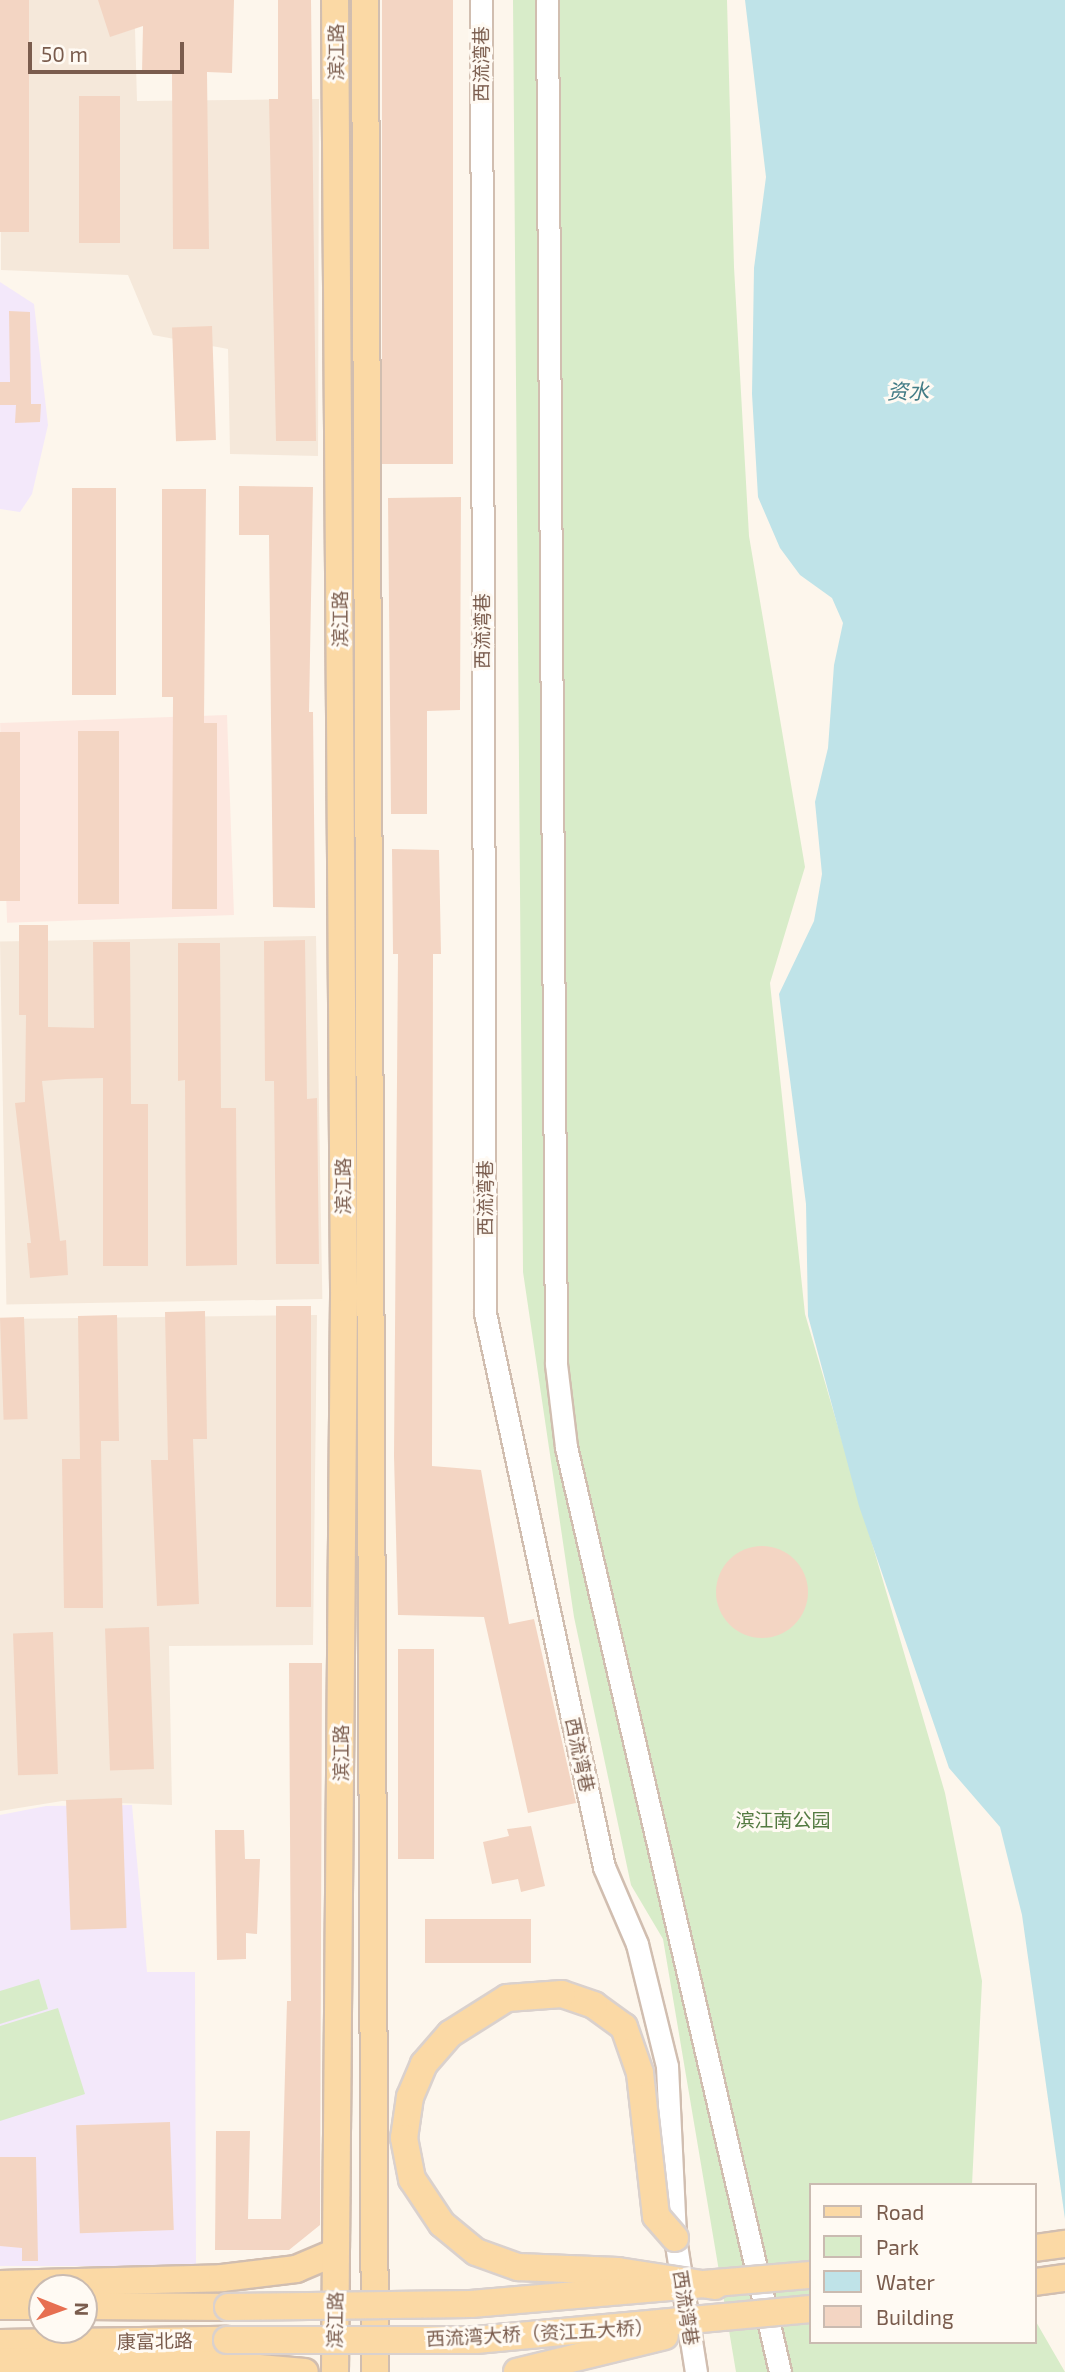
<!DOCTYPE html>
<meta charset="utf-8">
<style>
body{margin:0}
#map{position:relative;width:1065px;height:2372px;overflow:hidden;background:#fdf6ec;font-family:"Exo 2","Noto Sans SC",sans-serif}
div>[style]{position:absolute}
[style*='--x']{left:calc(var(--x)*1px);top:calc(var(--y)*1px);width:calc(var(--w)*1px);rotate:calc(var(--a)*1deg)}
.residential>*{inset:0;background:#f5e8da;transform-origin:0 0}
.commercial>*{inset:0;background:#fde8e0;transform-origin:0 0}
.education>*{inset:0;background:#f3e8fa}
.green>*{inset:0;background:#d8ecc9}
.water>*{inset:0;background:#bfe3e8}
.building>*{inset:0;background:#f3d5c3;transform-origin:0 0}
.round{border-radius:50%}
.roads{filter:drop-shadow(2px 0 #d1beb0) drop-shadow(-2px 0 #d1beb0) drop-shadow(0 2px #d1beb0) drop-shadow(0 -2px #d1beb0)}
.minor>*{height:21px;margin:-10.5px;padding:0 10.5px;transform-origin:10.5px;border-radius:10.5px;background:#fff}
.major>*{height:26px;margin:-13px;padding:0 13px;transform-origin:13px;border-radius:13px;background:#fbd9a5}
.bridges{filter:drop-shadow(2px 0 #dad1cd) drop-shadow(-2px 0 #dad1cd) drop-shadow(0 2px #dad1cd) drop-shadow(0 -2px #dad1cd)}
.major-bridge>*{height:26px;margin:-13px;padding:0 13px;transform-origin:13px;border-radius:13px;background:#fbd9a5}
span{translate:-50% -50%;white-space:nowrap;text-align:center;line-height:1.15;-webkit-text-stroke:6px #fffaf3;paint-order:stroke}
.street-label{font-size:19px;color:#7a5c4d}
.park-label{font-size:19px;color:#537a41}
.water-label{font-size:21px;color:#437c86;font-style:italic}
.legend{position:absolute;left:809px;top:2183px;width:228px;height:161px;box-sizing:border-box;background:#fffaf3;border:2px solid #cabbb1;margin:0;padding:9px 12px;list-style:none;font-size:21px;color:#7a5c4d}
.legend li{display:flex;align-items:center;gap:14px;height:35px}
.legend b{width:35px;border:2px solid #cabbb1}
.north{position:absolute;left:28px;top:2274px;width:70px;height:70px;box-sizing:border-box;background:#fffaf3;border:2px solid #cabbb1;border-radius:50%;rotate:91deg;font-size:19px;font-weight:700;line-height:28px;text-align:center;color:#7a5c4d}
.north::after{content:'';display:block;margin:auto;width:24px;height:32px;background:#e76f51;clip-path:polygon(50% 0,100% 100%,50% 72%,0 100%)}
.scale{position:absolute;left:28px;top:42px;width:156px;height:32px;box-sizing:border-box;border:4px solid #7a5c4d;border-top:0;padding-left:9px;font-size:21px;line-height:24px;white-space:nowrap;color:#7a5c4d;-webkit-text-stroke:5px #fffaf3;paint-order:stroke}
</style>
<div id="map">
<div class="residential">
<i style="clip-path:polygon(0 0,126px 0,135px 29px,137px 101px,319px 99px,318px 456px,230px 454px,228px 349px,153px 335px,128px 275px,1px 270px)"></i>
<i style="left:316px;top:936px;width:363px;height:316px;rotate:89deg"></i>
<i style="clip-path:polygon(317px 1315px,313px 1645px,169px 1646px,172px 1805px,62px 1801px,0 1811px,0 1319px)"></i>
</div>
<div class="commercial">
<i style="left:227px;top:715px;width:200px;height:227px;rotate:88deg"></i>
</div>
<div class="education">
<i style="clip-path:polygon(0 282px,34px 304px,48px 425px,32px 494px,20px 512px,0 509px)"></i>
<i style="clip-path:polygon(132px 1805px,147px 1972px,195px 1972px,196px 2266px,0 2266px,0 1815px,46px 1806px)"></i>
</div>
<div class="green">
<i style="clip-path:polygon(513px 0,727px 0,734px 267px,749px 536px,805px 867px,770px 983px,805px 1314px,945px 1793px,982px 1981px,972px 2185px,811px 2185px,811px 2342px,1035px 2342px,1035px 2320px,1065px 2372px,736px 2372px,663px 1939px,631px 1885px,574px 1617px,523px 1272px)"></i>
<i style="clip-path:polygon(39px 1979px,48px 2009px,0 2024px,0 1991px)"></i>
<i style="clip-path:polygon(58px 2008px,85px 2094px,0 2121px,0 2026px)"></i>
</div>
<div class="water">
<i style="clip-path:polygon(745px 0,1065px 0,1065px 2219px,1022px 1915px,1000px 1827px,949px 1768px,859px 1506px,808px 1316px,806px 1204px,779px 994px,814px 921px,822px 874px,815px 802px,828px 748px,834px 665px,843px 623px,832px 598px,800px 575px,780px 548px,758px 497px,752px 394px,754px 268px,766px 177px)"></i>
</div>
<div class="building">
<i style="left:0;top:0;width:29px;height:232px"></i>
<i style="clip-path:polygon(98px 0,234px 0,232px 73px,207px 72px,209px 249px,173px 249px,172px 74px,142px 73px,143px 26px,110px 37px)"></i>
<i style="clip-path:polygon(278px 0,311px 0,316px 441px,276px 441px,269px 99px,278px 99px)"></i>
<i style="left:382px;top:0;width:71px;height:464px"></i>
<i style="left:120px;top:96px;width:147px;height:41px;rotate:90deg"></i>
<i style="clip-path:polygon(9px 311px,30px 312px,31px 404px,41px 404px,40px 422px,15px 423px,16px 405px,0 405px,0 382px,10px 382px)"></i>
<i style="left:212px;top:326px;width:114px;height:40px;rotate:88deg"></i>
<i style="clip-path:polygon(239px 486px,313px 487px,309px 712px,313px 712px,315px 908px,273px 907px,269px 535px,239px 535px)"></i>
<i style="left:72px;top:488px;width:44px;height:207px"></i>
<i style="clip-path:polygon(162px 489px,206px 489px,204px 723px,217px 723px,217px 909px,172px 909px,173px 697px,162px 697px)"></i>
<i style="clip-path:polygon(461px 497px,460px 710px,427px 711px,427px 814px,391px 814px,388px 498px)"></i>
<i style="left:78px;top:731px;width:41px;height:173px"></i>
<i style="left:0;top:732px;width:20px;height:169px"></i>
<i style="clip-path:polygon(392px 849px,439px 850px,441px 954px,433px 954px,432px 1466px,481px 1470px,509px 1624px,534px 1619px,576px 1803px,528px 1813px,484px 1617px,398px 1615px,394px 1456px,398px 954px,393px 954px)"></i>
<i style="clip-path:polygon(19px 925px,48px 925px,48px 1027px,94px 1028px,93px 942px,130px 942px,131px 1104px,148px 1104px,148px 1266px,103px 1266px,103px 1078px,66px 1079px,42px 1081px,60px 1241px,66px 1240px,68px 1275px,30px 1278px,27px 1243px,31px 1243px,15px 1103px,25px 1102px,26px 1015px,19px 1015px)"></i>
<i style="clip-path:polygon(305px 940px,307px 1099px,317px 1098px,319px 1264px,276px 1264px,274px 1081px,265px 1081px,264px 941px)"></i>
<i style="clip-path:polygon(178px 943px,220px 943px,221px 1108px,236px 1108px,237px 1265px,186px 1266px,185px 1080px,178px 1081px)"></i>
<i style="left:276px;top:1306px;width:35px;height:301px"></i>
<i style="clip-path:polygon(205px 1311px,207px 1439px,193px 1439px,199px 1604px,157px 1606px,151px 1460px,168px 1460px,165px 1312px)"></i>
<i style="clip-path:polygon(117px 1315px,119px 1441px,101px 1441px,103px 1608px,64px 1608px,62px 1459px,80px 1459px,78px 1316px)"></i>
<i style="left:24px;top:1317px;width:102px;height:24px;rotate:88deg"></i>
<i class="round" style="left:716px;top:1546px;width:92px;height:92px"></i>
<i style="left:149px;top:1627px;width:142px;height:44px;rotate:88deg"></i>
<i style="left:53px;top:1632px;width:142px;height:40px;rotate:88deg"></i>
<i style="left:398px;top:1649px;width:36px;height:210px"></i>
<i style="clip-path:polygon(289px 1663px,322px 1663px,320px 2225px,289px 2250px,215px 2250px,216px 2131px,250px 2131px,248px 2219px,281px 2219px,287px 2001px,291px 2001px)"></i>
<i style="left:122px;top:1798px;width:130px;height:56px;rotate:88deg"></i>
<i style="clip-path:polygon(531px 1826px,545px 1886px,521px 1892px,518px 1879px,492px 1884px,483px 1842px,509px 1836px,507px 1829px)"></i>
<i style="clip-path:polygon(215px 1830px,244px 1830px,245px 1859px,260px 1859px,257px 1934px,246px 1933px,246px 1959px,217px 1960px)"></i>
<i style="left:425px;top:1919px;width:106px;height:44px"></i>
<i style="left:170px;top:2122px;width:108px;height:94px;rotate:88deg"></i>
<i style="clip-path:polygon(0 2157px,36px 2157px,38px 2261px,22px 2261px,22px 2248px,0 2246px)"></i>
</div>
<div class="roads">
<div class="minor">
<i style="--x:481;--y:0;--w:1313;--a:89.83"></i>
<i style="--x:485;--y:1313;--w:567;--a:77.88"></i>
<i style="--x:604;--y:1867;--w:84;--a:66.8"></i>
<i style="--x:637;--y:1944;--w:126;--a:76.2"></i>
<i style="--x:667;--y:2066;--w:172;--a:87.3"></i>
<i style="--x:675;--y:2238;--w:136;--a:81.1"></i>
<i style="--x:547;--y:0;--w:1364;--a:89.62"></i>
<i style="--x:556;--y:1364;--w:84;--a:83.1"></i>
<i style="--x:566;--y:1447;--w:949;--a:76.97"></i>
</div>
<div class="major">
<i style="--x:365;--y:0;--w:2372;--a:89.76"></i>
<i style="--x:1035;--y:2248;--w:30;--a:-8"></i>
<i style="--x:1035;--y:2282;--w:30;--a:-8"></i>
<i style="--x:0;--y:2284;--w:222;--a:-1.5"></i>
<i style="--x:222;--y:2278;--w:75;--a:-6.9"></i>
<i style="--x:296;--y:2269;--w:43;--a:-23"></i>
<i style="--x:0;--y:2306;--w:42;--a:0"></i>
<i style="--x:84;--y:2306;--w:144;--a:0.4"></i>
<i style="--x:0;--y:2343;--w:227;--a:-0.8"></i>
<i style="--x:0;--y:2361;--w:225;--a:1"></i>
<i style="--x:225;--y:2365;--w:80;--a:5"></i>
<i style="--x:335;--y:2372;--w:1084;--a:-89.52"></i>
<i style="--x:344;--y:1288;--w:1288;--a:-90.4"></i>
</div>
</div>
<div class="bridges">
<div class="major-bridge">
<i style="--x:675;--y:2238;--w:29;--a:-131"></i>
<i style="--x:656;--y:2216;--w:144;--a:-96.4"></i>
<i style="--x:640;--y:2073;--w:49;--a:-109.2"></i>
<i style="--x:624;--y:2027;--w:37;--a:-144"></i>
<i style="--x:594;--y:2005;--w:34;--a:-161"></i>
<i style="--x:562;--y:1994;--w:55;--a:175.8"></i>
<i style="--x:507;--y:1998;--w:67;--a:147.7"></i>
<i style="--x:450;--y:2034;--w:40;--a:131"></i>
<i style="--x:424;--y:2064;--w:36;--a:113"></i>
<i style="--x:410;--y:2097;--w:41;--a:98.3"></i>
<i style="--x:404;--y:2138;--w:42;--a:79"></i>
<i style="--x:412;--y:2179;--w:54;--a:56.3"></i>
<i style="--x:442;--y:2224;--w:44;--a:39.5"></i>
<i style="--x:476;--y:2252;--w:45;--a:19.7"></i>
<i style="--x:518;--y:2267;--w:100;--a:2.3"></i>
<i style="--x:618;--y:2271;--w:98;--a:8.8"></i>
<i style="--x:228;--y:2307;--w:243;--a:-0.7"></i>
<i style="--x:471;--y:2304;--w:341;--a:-4.9"></i>
<i style="--x:227;--y:2340;--w:249;--a:0"></i>
<i style="--x:476;--y:2340;--w:336;--a:-5.3"></i>
<i style="--x:517;--y:2372;--w:152;--a:-13.7"></i>
</div>
</div>
<div class="street-label">
<span style="left:336px;top:52px;rotate:-90deg">滨江路</span>
<span style="left:481px;top:64px;rotate:-90deg">西流湾巷</span>
<span style="left:340px;top:619px;rotate:-90deg">滨江路</span>
<span style="left:482px;top:631px;rotate:-90deg">西流湾巷</span>
<span style="left:343px;top:1186px;rotate:-90deg">滨江路</span>
<span style="left:485px;top:1198px;rotate:-90deg">西流湾巷</span>
<span style="left:341px;top:1753px;rotate:-90deg">滨江路</span>
<span style="left:580px;top:1755px;rotate:78deg">西流湾巷</span>
<span style="left:686px;top:2308px;rotate:81deg">西流湾巷</span>
<span style="left:335px;top:2320px;rotate:-89deg">滨江路</span>
<span style="left:540px;top:2333px;rotate:-3deg">西流湾大桥（资江五大桥）</span>
<span style="left:155px;top:2341px;rotate:-1deg">康富北路</span>
</div>
<div class="park-label">
<span style="left:783px;top:1820px">滨江南公园</span>
</div>
<div class="water-label">
<span style="left:908px;top:391px">资水</span>
</div>
<ul class="legend">
<li><b style="height:9px;background:#fbd9a5"></b>Road</li>
<li><b style="height:19px;background:#d8ecc9"></b>Park</li>
<li><b style="height:19px;background:#bfe3e8"></b>Water</li>
<li><b style="height:19px;background:#f3d5c3"></b>Building</li>
</ul>
<div class="north">N</div>
<div class="scale">50 m</div>
</div>
